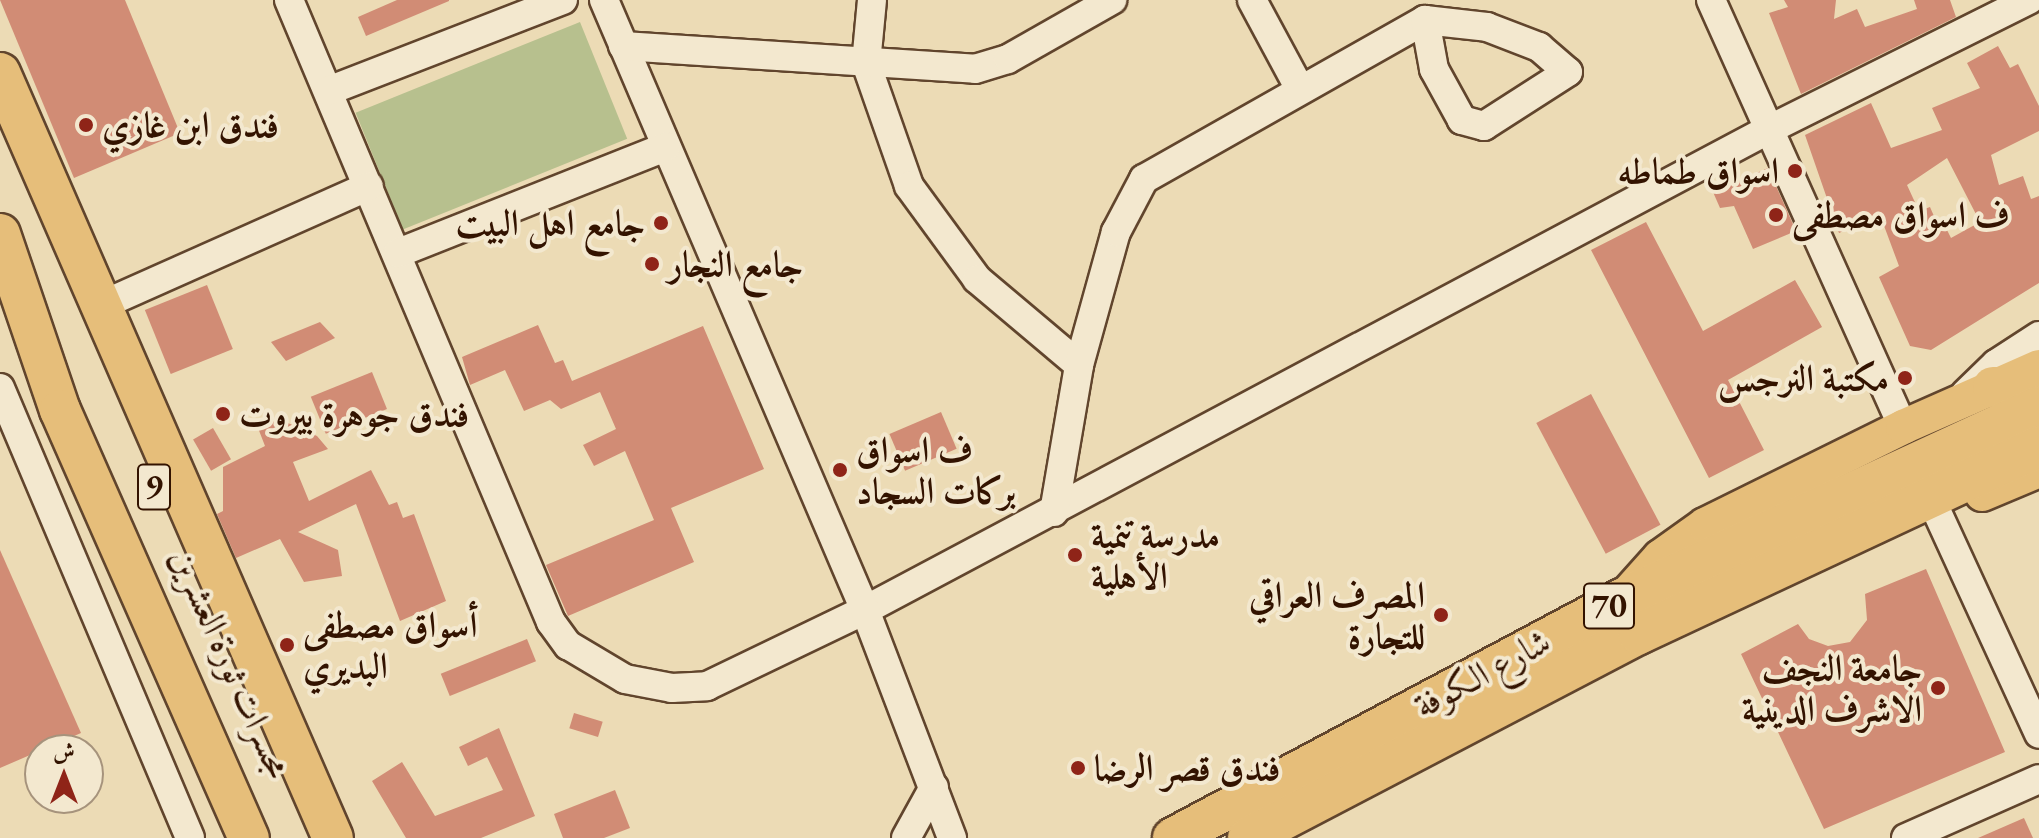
<!DOCTYPE html>
<meta charset="utf-8">
<style>
body{margin:0}
#map{position:relative;width:2039px;height:838px;overflow:hidden;background:#ecdbb5;font-family:"EB Garamond",Amiri,serif}
div>[style]{position:absolute}
[style*='--x']{left:calc(var(--x)*1px);top:calc(var(--y)*1px);width:calc(var(--w)*1px);rotate:calc(var(--a)*1deg)}
.green>*{inset:0;background:#b7c08e;transform-origin:0 0}
.building>*{inset:0;background:#d18c75;transform-origin:0 0}
.roads{filter:drop-shadow(2px 0 #61452d) drop-shadow(-2px 0 #61452d) drop-shadow(0 2px #61452d) drop-shadow(0 -2px #61452d)}
.minor>*{height:28px;margin:-14px;padding:0 14px;transform-origin:14px;border-radius:14px;background:#f3e8cf}
.major>*{height:34px;margin:-17px;padding:0 17px;transform-origin:17px;border-radius:17px;background:#e6be7a}
.highway>*{height:40px;margin:-20px;padding:0 20px;transform-origin:20px;border-radius:20px;background:#e6be7a}
.dots>*{width:22px;height:22px;translate:-50% -50%;box-sizing:border-box;border:4px solid #f3e8cf;border-radius:50%}
span{translate:-50% -50%;white-space:nowrap;text-align:center;line-height:1.15;-webkit-text-stroke:8px #f3e8cf;paint-order:stroke}
.shield-label span{padding:2px 6px;background:#f3e8cf;border:2px solid;border-radius:6px;-webkit-text-stroke-width:0}
.shield-label{font-size:34px;color:#331300;font-weight:700}
.poi-label{font-size:36px;color:#331300;font-weight:700}
.left{translate:0 -50%;text-align:left}
.right{translate:-100% -50%;text-align:right}
.street-label{font-size:36px;color:#331300}
.north{position:absolute;left:24px;top:734px;width:80px;height:80px;box-sizing:border-box;background:#f3e8cf;border:2px solid #a6937c;border-radius:50%;rotate:0deg;font-size:22px;font-weight:700;line-height:32px;text-align:center;color:#331300}
.north::after{content:'';display:block;margin:auto;width:28px;height:36px;background:#8f2418;clip-path:polygon(50% 0,100% 100%,50% 72%,0 100%)}
</style>
<div id="map">
<div class="green">
<i style="left:580px;top:22px;width:126px;height:242px;rotate:68deg"></i>
</div>
<div class="building">
<i style="clip-path:polygon(0 0,125px 0,180px 133px,74px 178px)"></i>
<i style="clip-path:polygon(397px 0,449px 0,449px 1px,366px 36px,358px 17px)"></i>
<i style="clip-path:polygon(1784px 0,1836px 0,1834px 19px,1857px 9px,1865px 27px,1917px 9px,1914px 0,1950px 0,1956px 17px,1801px 94px,1769px 13px,1788px 7px)"></i>
<i style="clip-path:polygon(evenodd,1998px 46px,2010px 68px,2018px 64px,2039px 106px,2039px 131px,1991px 155px,1999px 185px,2023px 176px,2031px 199px,2039px 196px,2039px 283px,1931px 350px,1910px 346px,1879px 277px,1899px 266px,1880px 215px,1839px 233px,1805px 135px,1871px 103px,1891px 148px,1942px 130px,1932px 108px,1980px 88px,1967px 63px,1998px 46px,1947px 158px,1980px 222px,1951px 238px,1947px 230px,1940px 230px,1930px 207px,1919px 211px,1907px 185px,1947px 158px)"></i>
<i style="clip-path:polygon(1768px 168px,1796px 231px,1753px 249px,1734px 206px,1720px 208px,1713px 192px)"></i>
<i style="clip-path:polygon(1646px 222px,1703px 331px,1795px 280px,1822px 327px,1728px 380px,1764px 450px,1709px 478px,1591px 250px)"></i>
<i style="left:207px;top:285px;width:69px;height:67px;rotate:68deg"></i>
<i style="clip-path:polygon(320px 322px,335px 338px,286px 361px,271px 342px)"></i>
<i style="clip-path:polygon(538px 325px,555px 363px,563px 360px,572px 381px,703px 326px,764px 469px,671px 508px,694px 562px,568px 616px,546px 565px,654px 520px,625px 451px,594px 466px,583px 445px,616px 429px,600px 392px,561px 409px,550px 400px,524px 411px,505px 370px,470px 385px,462px 357px)"></i>
<i style="left:372px;top:372px;width:40px;height:66px;rotate:68deg"></i>
<i style="left:1591px;top:394px;width:148px;height:62px;rotate:62deg"></i>
<i style="left:941px;top:412px;width:40px;height:56px;rotate:67deg"></i>
<i style="clip-path:polygon(279px 419px,317px 436px,328px 449px,293px 462px,309px 501px,371px 470px,389px 505px,397px 502px,403px 518px,414px 514px,446px 601px,400px 621px,356px 504px,298px 532px,338px 550px,342px 576px,304px 582px,280px 539px,236px 558px,217px 514px,223px 511px,223px 467px,265px 446px,258px 428px)"></i>
<i style="left:213px;top:428px;width:36px;height:23px;rotate:60deg"></i>
<i style="clip-path:polygon(0 550px,81px 733px,0 768px)"></i>
<i style="clip-path:polygon(1926px 569px,2005px 752px,1824px 829px,1741px 654px,1798px 624px,1809px 639px,1828px 646px,1850px 642px,1867px 620px,1865px 594px)"></i>
<i style="left:527px;top:639px;width:24px;height:93px;rotate:68deg"></i>
<i style="left:574px;top:713px;width:30px;height:16px;rotate:17deg"></i>
<i style="clip-path:polygon(499px 728px,535px 816px,481px 838px,406px 838px,372px 781px,402px 762px,435px 816px,503px 790px,487px 757px,468px 766px,459px 747px)"></i>
<i style="clip-path:polygon(615px 790px,630px 828px,604px 838px,563px 838px,554px 814px)"></i>
<i style="clip-path:polygon(2024px 818px,2033px 838px,1978px 838px)"></i>
</div>
<div class="roads">
<div class="minor">
<i style="--x:289;--y:0;--w:675;--a:67.16"></i>
<i style="--x:551;--y:622;--w:29;--a:54"></i>
<i style="--x:568;--y:645;--w:66;--a:30.8"></i>
<i style="--x:625;--y:679;--w:48;--a:10.8"></i>
<i style="--x:672;--y:688;--w:35;--a:-3"></i>
<i style="--x:707;--y:686;--w:175;--a:-25.7"></i>
<i style="--x:865;--y:610;--w:1020;--a:-28"></i>
<i style="--x:1766;--y:131;--w:294;--a:-26.5"></i>
<i style="--x:604;--y:0;--w:663;--a:66.84"></i>
<i style="--x:865;--y:610;--w:244;--a:69.1"></i>
<i style="--x:872;--y:0;--w:63;--a:95.4"></i>
<i style="--x:866;--y:63;--w:130;--a:70.7"></i>
<i style="--x:909;--y:186;--w:115;--a:53.8"></i>
<i style="--x:977;--y:279;--w:133;--a:40.1"></i>
<i style="--x:1252;--y:0;--w:101;--a:61.7"></i>
<i style="--x:1711;--y:0;--w:468;--a:65.8"></i>
<i style="--x:623;--y:46;--w:353;--a:3.7"></i>
<i style="--x:975;--y:69;--w:34;--a:-17"></i>
<i style="--x:1008;--y:59;--w:120;--a:-29.6"></i>
<i style="--x:328;--y:91;--w:252;--a:-21.2"></i>
<i style="--x:398;--y:253;--w:288;--a:-21.6"></i>
<i style="--x:102;--y:305;--w:292;--a:-24"></i>
<i style="--x:0;--y:388;--w:488;--a:67.1"></i>
<i style="--x:1965;--y:394;--w:43;--a:-44.1"></i>
<i style="--x:1996;--y:364;--w:51;--a:-33.1"></i>
<i style="--x:1054;--y:512;--w:149;--a:-80.3"></i>
<i style="--x:1079;--y:365;--w:138;--a:-74.5"></i>
<i style="--x:1116;--y:232;--w:60;--a:-62.2"></i>
<i style="--x:1144;--y:179;--w:323;--a:-29.5"></i>
<i style="--x:1425;--y:20;--w:62;--a:6.4"></i>
<i style="--x:1487;--y:27;--w:56;--a:21"></i>
<i style="--x:1539;--y:47;--w:38;--a:41"></i>
<i style="--x:1568;--y:72;--w:100;--a:147.3"></i>
<i style="--x:1484;--y:126;--w:23;--a:-165"></i>
<i style="--x:1462;--y:120;--w:58;--a:-118.8"></i>
<i style="--x:1434;--y:69;--w:50;--a:-100.4"></i>
<i style="--x:1937;--y:512;--w:244;--a:65.3"></i>
<i style="--x:906;--y:838;--w:58;--a:-61.2"></i>
<i style="--x:1906;--y:838;--w:145;--a:-23.9"></i>
</div>
<div class="major">
<i style="--x:1982;--y:494;--w:62;--a:-22.8"></i>
<i style="--x:1626;--y:595;--w:51;--a:-48.2"></i>
<i style="--x:1660;--y:557;--w:55;--a:-35.4"></i>
<i style="--x:1705;--y:525;--w:221;--a:-26.3"></i>
<i style="--x:1903;--y:427;--w:149;--a:-23.8"></i>
</div>
<div class="highway">
<i style="--x:0;--y:73;--w:834;--a:66.48"></i>
<i style="--x:0;--y:234;--w:186;--a:71.2"></i>
<i style="--x:60;--y:410;--w:468;--a:66.2"></i>
<i style="--x:1993;--y:387;--w:46;--a:0"></i>
<i style="--x:1173;--y:838;--w:509;--a:-28.03"></i>
<i style="--x:1622;--y:599;--w:459;--a:-24.8"></i>
<i style="--x:1248;--y:838;--w:441;--a:-27.6"></i>
<i style="--x:1639;--y:634;--w:442;--a:-25.1"></i>
</div>
</div>
<div class="dots">
<i style="left:86px;top:125px;background:#8f2418"></i>
<i style="left:1795px;top:171px;background:#8f2418"></i>
<i style="left:1776px;top:215px;background:#8f2418"></i>
<i style="left:661px;top:223px;background:#8f2418"></i>
<i style="left:652px;top:264px;background:#8f2418"></i>
<i style="left:1905px;top:378px;background:#8f2418"></i>
<i style="left:223px;top:414px;background:#8f2418"></i>
<i style="left:840px;top:470px;background:#8f2418"></i>
<i style="left:1075px;top:555px;background:#8f2418"></i>
<i style="left:1441px;top:615px;background:#8f2418"></i>
<i style="left:287px;top:645px;background:#8f2418"></i>
<i style="left:1938px;top:688px;background:#8f2418"></i>
<i style="left:1078px;top:768px;background:#8f2418"></i>
</div>
<div class="shield-label">
<span style="left:154px;top:487px">9</span>
<span style="left:1609px;top:606px">70</span>
</div>
<div class="poi-label">
<span class="left" style="left:102px;top:125px">فندق ابن غازي</span>
<span class="right" style="left:1779px;top:171px">اسواق طماطه</span>
<span class="left" style="left:1792px;top:215px">ف اسواق مصطفى</span>
<span class="right" style="left:645px;top:223px">جامع اهل البيت</span>
<span class="left" style="left:668px;top:264px">جامع النجار</span>
<span class="right" style="left:1889px;top:378px">مكتبة النرجس</span>
<span class="left" style="left:239px;top:414px">فندق جوهرة بيروت</span>
<span class="left" style="left:856px;top:470px">ف اسواق<br>بركات السجاد</span>
<span class="left" style="left:1091px;top:555px">مدرسة تنمية<br>الأهلية</span>
<span class="right" style="left:1425px;top:615px">المصرف العراقي<br>للتجارة</span>
<span class="left" style="left:303px;top:645px">أسواق مصطفى<br>البديري</span>
<span class="right" style="left:1922px;top:688px">جامعة النجف<br>الاشرف الدينية</span>
<span class="left" style="left:1094px;top:768px">فندق قصر الرضا</span>
</div>
<div class="street-label">
<span style="left:231px;top:663px;rotate:66deg">مجسرات ثورة العشرين</span>
<span style="left:1482px;top:673px;rotate:-28deg">شارع الكوفة</span>
</div>
<div class="north">ش</div>
</div>
